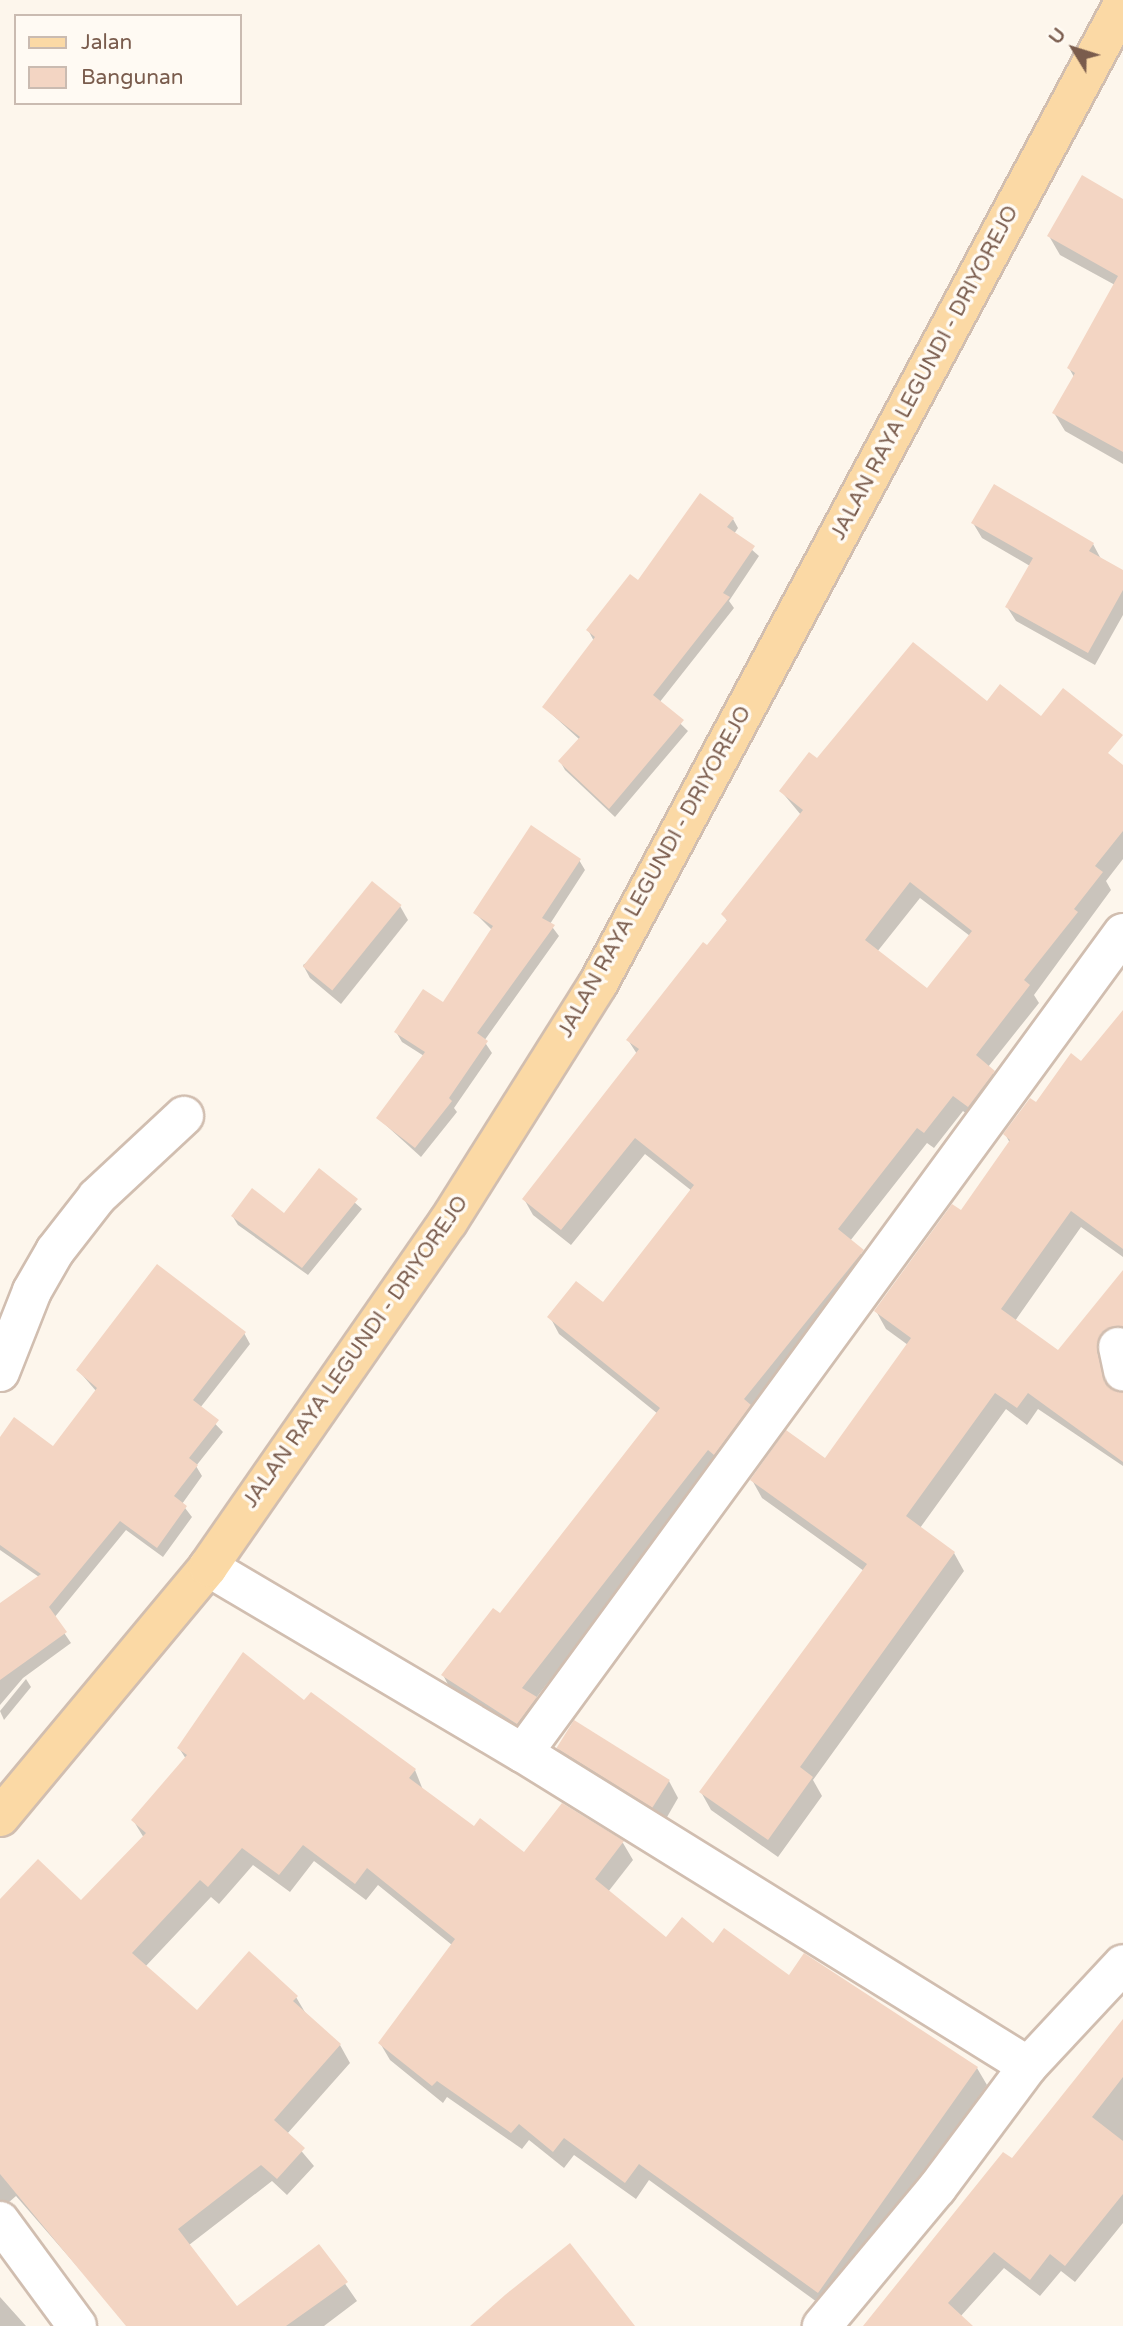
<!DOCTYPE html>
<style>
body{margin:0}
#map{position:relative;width:1123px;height:2326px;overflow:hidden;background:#fdf6ec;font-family:"Varela Round",sans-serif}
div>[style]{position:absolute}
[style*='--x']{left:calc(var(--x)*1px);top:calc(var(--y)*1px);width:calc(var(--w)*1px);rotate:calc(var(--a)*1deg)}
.shadow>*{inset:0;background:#0003}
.building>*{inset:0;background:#f3d5c3;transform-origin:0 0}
.roads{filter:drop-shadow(2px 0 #d1beb0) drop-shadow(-2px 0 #d1beb0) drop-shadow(0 2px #d1beb0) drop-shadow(0 -2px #d1beb0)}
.minor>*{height:38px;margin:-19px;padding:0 19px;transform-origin:19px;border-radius:19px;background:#fff}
.primary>*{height:38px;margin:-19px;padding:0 19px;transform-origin:19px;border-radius:19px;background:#fbd9a5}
span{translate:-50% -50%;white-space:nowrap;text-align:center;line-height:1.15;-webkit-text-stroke:7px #fffaf3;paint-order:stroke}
.street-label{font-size:21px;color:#7a5c4d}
.legend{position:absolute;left:14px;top:14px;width:228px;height:91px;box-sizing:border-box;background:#fffaf3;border:2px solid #cabbb1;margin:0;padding:9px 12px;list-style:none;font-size:21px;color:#7a5c4d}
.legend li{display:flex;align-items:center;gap:14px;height:35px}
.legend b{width:35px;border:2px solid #cabbb1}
.north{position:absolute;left:1039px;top:14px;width:70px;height:70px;-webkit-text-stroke:5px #fffaf3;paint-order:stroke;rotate:308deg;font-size:19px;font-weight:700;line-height:28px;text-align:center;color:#7a5c4d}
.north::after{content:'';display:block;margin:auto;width:24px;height:32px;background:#7a5c4d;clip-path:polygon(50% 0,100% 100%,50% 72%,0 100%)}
</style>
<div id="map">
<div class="shadow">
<i style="clip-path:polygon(1123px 201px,1123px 464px,1065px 431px,1054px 413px,1074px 377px,1069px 368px,1115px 285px,1060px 255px,1049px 236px)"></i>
<i style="clip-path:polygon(733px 519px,738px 528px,734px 534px,759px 556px,729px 601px,734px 608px,659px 703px,688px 731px,615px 817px,565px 770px,560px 761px,580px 740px,544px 707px,594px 641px,588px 630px,638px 582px)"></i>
<i style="clip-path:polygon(973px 523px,1093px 544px,1101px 559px,1123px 572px,1123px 615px,1095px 665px,1016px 621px,1007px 607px,1030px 566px,982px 538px)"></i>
<i style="clip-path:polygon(evenodd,988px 703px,1049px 724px,1123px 767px,1123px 859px,1106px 881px,1111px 890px,1034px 995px,1039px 1003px,988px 1067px,1003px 1088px,978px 1123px,963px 1111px,934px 1148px,927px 1143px,850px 1241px,872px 1268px,536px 1698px,545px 1715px,527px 1739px,452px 1692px,443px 1675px,500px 1616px,658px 1414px,559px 1334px,550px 1317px,603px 1305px,692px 1191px,645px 1154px,571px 1245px,533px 1215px,524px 1199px,637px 1054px,628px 1040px,728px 922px,723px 914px,801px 815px,781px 791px,817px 760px,988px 703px,920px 898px,970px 936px,927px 991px,877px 952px,920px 898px)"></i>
<i style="clip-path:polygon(579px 860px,585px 870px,550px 924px,559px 936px,484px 1041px,492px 1053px,454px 1108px,457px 1112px,421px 1157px,378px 1118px,424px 1056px,402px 1042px,396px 1032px,444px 1004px,492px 930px,475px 913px)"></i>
<i style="clip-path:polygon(400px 906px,408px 920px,341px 1004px,310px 978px,303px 965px)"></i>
<i style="clip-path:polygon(1123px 1014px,1123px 1257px,1081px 1227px,1015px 1321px,1058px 1352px,1123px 1273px,1123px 1343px,1106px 1359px,1110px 1388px,1115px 1393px,1123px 1392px,1123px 1466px,1038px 1409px,1027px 1425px,1006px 1409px,920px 1528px,954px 1553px,964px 1571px,813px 1780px,822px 1796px,778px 1857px,711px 1810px,701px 1792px,864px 1571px,762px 1498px,752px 1480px,825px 1460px,908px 1345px,886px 1329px,876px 1311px,961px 1212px,1010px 1143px,1005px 1134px,1082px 1064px)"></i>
<i style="clip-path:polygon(319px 1171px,362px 1209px,308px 1275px,238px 1225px,233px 1217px,285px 1215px)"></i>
<i style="clip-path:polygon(244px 1333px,250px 1344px,200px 1408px,223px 1432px,196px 1466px,202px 1476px,182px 1504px,192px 1517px,163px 1557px,126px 1530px,54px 1618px,71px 1643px,23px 1678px,0 1705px,0 1605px,39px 1577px,0 1550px,0 1482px,53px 1449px,96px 1391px,78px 1370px)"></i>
<i style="clip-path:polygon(26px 1679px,31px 1687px,4px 1720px,0 1711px)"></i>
<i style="clip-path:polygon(305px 1702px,415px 1770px,423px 1790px,474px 1828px,524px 1854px,623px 1843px,633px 1860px,608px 1892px,666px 1939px,714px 1946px,977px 2068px,987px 2085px,828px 2310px,649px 2180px,636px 2199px,574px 2155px,564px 2168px,529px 2140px,522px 2149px,447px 2097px,443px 2103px,390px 2060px,380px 2043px,452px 1945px,378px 1885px,366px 1900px,314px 1861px,290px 1892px,253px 1865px,219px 1904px,211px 1897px,145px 1967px,197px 2013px,296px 1997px,306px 2014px,340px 2045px,350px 2063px,287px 2134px,314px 2166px,287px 2195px,272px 2181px,189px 2245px,237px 2309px,319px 2246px,357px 2301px,324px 2326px,129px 2326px,16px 2196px,0 2210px,0 1902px,81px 1903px,144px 1838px,133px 1820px,186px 1759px,179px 1748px)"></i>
<i style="clip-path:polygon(557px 1747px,669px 1781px,678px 1798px,663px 1824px,566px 1764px)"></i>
<i style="clip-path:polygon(1123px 2022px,1123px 2223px,1075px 2282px,1061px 2271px,1040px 2296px,1004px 2268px,960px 2317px,971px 2326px,865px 2326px,1012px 2160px)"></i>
<i style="clip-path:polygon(0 2297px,26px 2326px,27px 2326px,0 2326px)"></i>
</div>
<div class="building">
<i style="clip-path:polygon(1082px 175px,1123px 199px,1123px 452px,1052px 413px,1075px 373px,1067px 368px,1118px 276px,1047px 236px)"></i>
<i style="clip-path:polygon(994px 484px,1094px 543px,1089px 551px,1123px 570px,1123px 590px,1088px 653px,1005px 607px,1033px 558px,971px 523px)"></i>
<i style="clip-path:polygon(700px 493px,734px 518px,727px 527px,755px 546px,723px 593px,730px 597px,653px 695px,684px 720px,609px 809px,558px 761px,580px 737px,542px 707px,595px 637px,586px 630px,630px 574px,638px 580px)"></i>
<i style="clip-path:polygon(evenodd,913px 642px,987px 701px,1000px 684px,1041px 716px,1063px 688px,1123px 735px,1108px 753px,1123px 765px,1123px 831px,1095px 866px,1103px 872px,1074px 909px,1078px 912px,1024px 980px,1030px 985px,976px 1055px,995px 1071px,968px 1107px,953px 1096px,924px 1133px,917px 1128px,838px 1229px,864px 1250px,744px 1399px,751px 1405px,714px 1455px,708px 1450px,522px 1688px,537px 1697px,517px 1724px,441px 1675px,493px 1608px,500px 1613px,660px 1408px,547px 1317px,576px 1281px,603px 1302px,694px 1185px,635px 1138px,561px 1230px,522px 1199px,639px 1049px,626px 1040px,703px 942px,707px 945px,727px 920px,721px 914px,803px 810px,779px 791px,809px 752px,817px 758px,913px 642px,910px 882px,972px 931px,927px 988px,865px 940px,910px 882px)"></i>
<i style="clip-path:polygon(531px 825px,581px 859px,542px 918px,555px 925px,477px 1033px,488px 1041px,449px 1098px,452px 1101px,415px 1148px,376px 1118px,425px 1052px,394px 1032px,423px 989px,443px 1002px,493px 926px,473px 913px)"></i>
<i style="left:372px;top:881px;width:38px;height:110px;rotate:39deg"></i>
<i style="clip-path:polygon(1123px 1010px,1123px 1249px,1071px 1211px,1001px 1309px,1058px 1350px,1123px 1270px,1123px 1326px,1103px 1331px,1097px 1351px,1106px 1385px,1123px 1392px,1123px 1462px,1028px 1393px,1017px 1408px,995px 1393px,906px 1516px,955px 1552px,800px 1767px,813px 1777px,768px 1840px,699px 1792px,867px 1564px,750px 1480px,786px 1430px,825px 1458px,911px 1338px,874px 1311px,952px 1204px,961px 1210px,1010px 1140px,1003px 1134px,1030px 1098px,1036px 1102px,1071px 1053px,1081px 1061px)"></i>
<i style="clip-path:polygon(319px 1168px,358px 1199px,302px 1268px,231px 1216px,252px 1188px,284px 1213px)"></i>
<i style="clip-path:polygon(157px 1264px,246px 1332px,193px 1400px,219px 1420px,189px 1458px,198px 1465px,174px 1496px,187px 1506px,157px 1548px,120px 1521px,49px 1607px,67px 1632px,0 1680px,0 1603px,41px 1574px,0 1545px,0 1437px,14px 1417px,53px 1446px,97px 1388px,76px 1370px)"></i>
<i style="clip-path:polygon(243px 1652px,304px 1700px,311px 1692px,416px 1769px,409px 1778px,474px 1826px,480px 1818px,524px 1852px,562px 1803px,624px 1841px,595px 1879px,666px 1937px,682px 1917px,713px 1943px,724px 1928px,789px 1975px,804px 1953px,978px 2067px,818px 2293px,639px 2164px,625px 2183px,564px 2138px,553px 2152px,519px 2124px,511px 2133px,437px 2081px,432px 2086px,378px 2043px,455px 1939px,367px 1868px,355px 1884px,303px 1845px,279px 1875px,242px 1848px,208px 1887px,200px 1880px,132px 1953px,197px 2010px,249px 1951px,298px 1996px,293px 2001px,341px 2044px,274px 2120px,305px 2148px,277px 2179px,261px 2165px,178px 2229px,237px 2306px,319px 2244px,348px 2282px,286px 2326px,126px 2326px,0 2174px,0 1899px,38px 1859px,81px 1900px,146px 1833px,131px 1820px,187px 1755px,177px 1748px)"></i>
<i style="left:574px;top:1720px;width:113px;height:33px;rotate:32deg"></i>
<i style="clip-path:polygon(1123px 2019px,1123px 2077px,1092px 2117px,1123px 2141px,1123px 2194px,1065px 2266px,1050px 2254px,1030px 2280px,994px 2252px,948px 2303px,973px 2326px,863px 2326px,1003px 2152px,1012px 2158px)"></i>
<i style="clip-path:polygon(570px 2243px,635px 2326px,470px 2326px,505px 2295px)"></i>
</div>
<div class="roads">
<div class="minor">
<i style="--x:1118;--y:1347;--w:25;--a:78"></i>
<i style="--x:0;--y:1372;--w:87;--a:-68.4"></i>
<i style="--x:32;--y:1291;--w:46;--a:-60.1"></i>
<i style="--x:55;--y:1251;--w:68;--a:-52.1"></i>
<i style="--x:97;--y:1197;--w:119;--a:-43"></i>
<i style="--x:208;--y:1567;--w:366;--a:30.6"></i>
<i style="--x:523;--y:1753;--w:594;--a:31.79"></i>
<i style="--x:1028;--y:2066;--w:152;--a:126.7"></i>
<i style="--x:937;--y:2188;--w:180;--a:129.8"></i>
<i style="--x:523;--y:1753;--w:1016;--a:-53.81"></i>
<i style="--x:1028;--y:2066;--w:139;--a:-47"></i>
<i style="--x:0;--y:2221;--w:130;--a:53.7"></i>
</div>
<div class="primary">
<i style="--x:0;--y:1817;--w:325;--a:-50.2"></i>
<i style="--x:208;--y:1567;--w:420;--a:-55.2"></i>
<i style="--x:448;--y:1222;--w:281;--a:-57.8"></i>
<i style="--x:598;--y:984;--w:1112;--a:-61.82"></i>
</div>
</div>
<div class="street-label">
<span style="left:925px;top:373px;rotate:-62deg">JALAN RAYA LEGUNDI - DRIYOREJO</span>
<span style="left:655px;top:872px;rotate:-61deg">JALAN RAYA LEGUNDI - DRIYOREJO</span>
<span style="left:356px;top:1352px;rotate:-55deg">JALAN RAYA LEGUNDI - DRIYOREJO</span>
</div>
<ul class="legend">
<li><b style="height:9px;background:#fbd9a5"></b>Jalan</li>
<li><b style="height:19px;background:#f3d5c3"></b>Bangunan</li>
</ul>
<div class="north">U</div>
</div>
